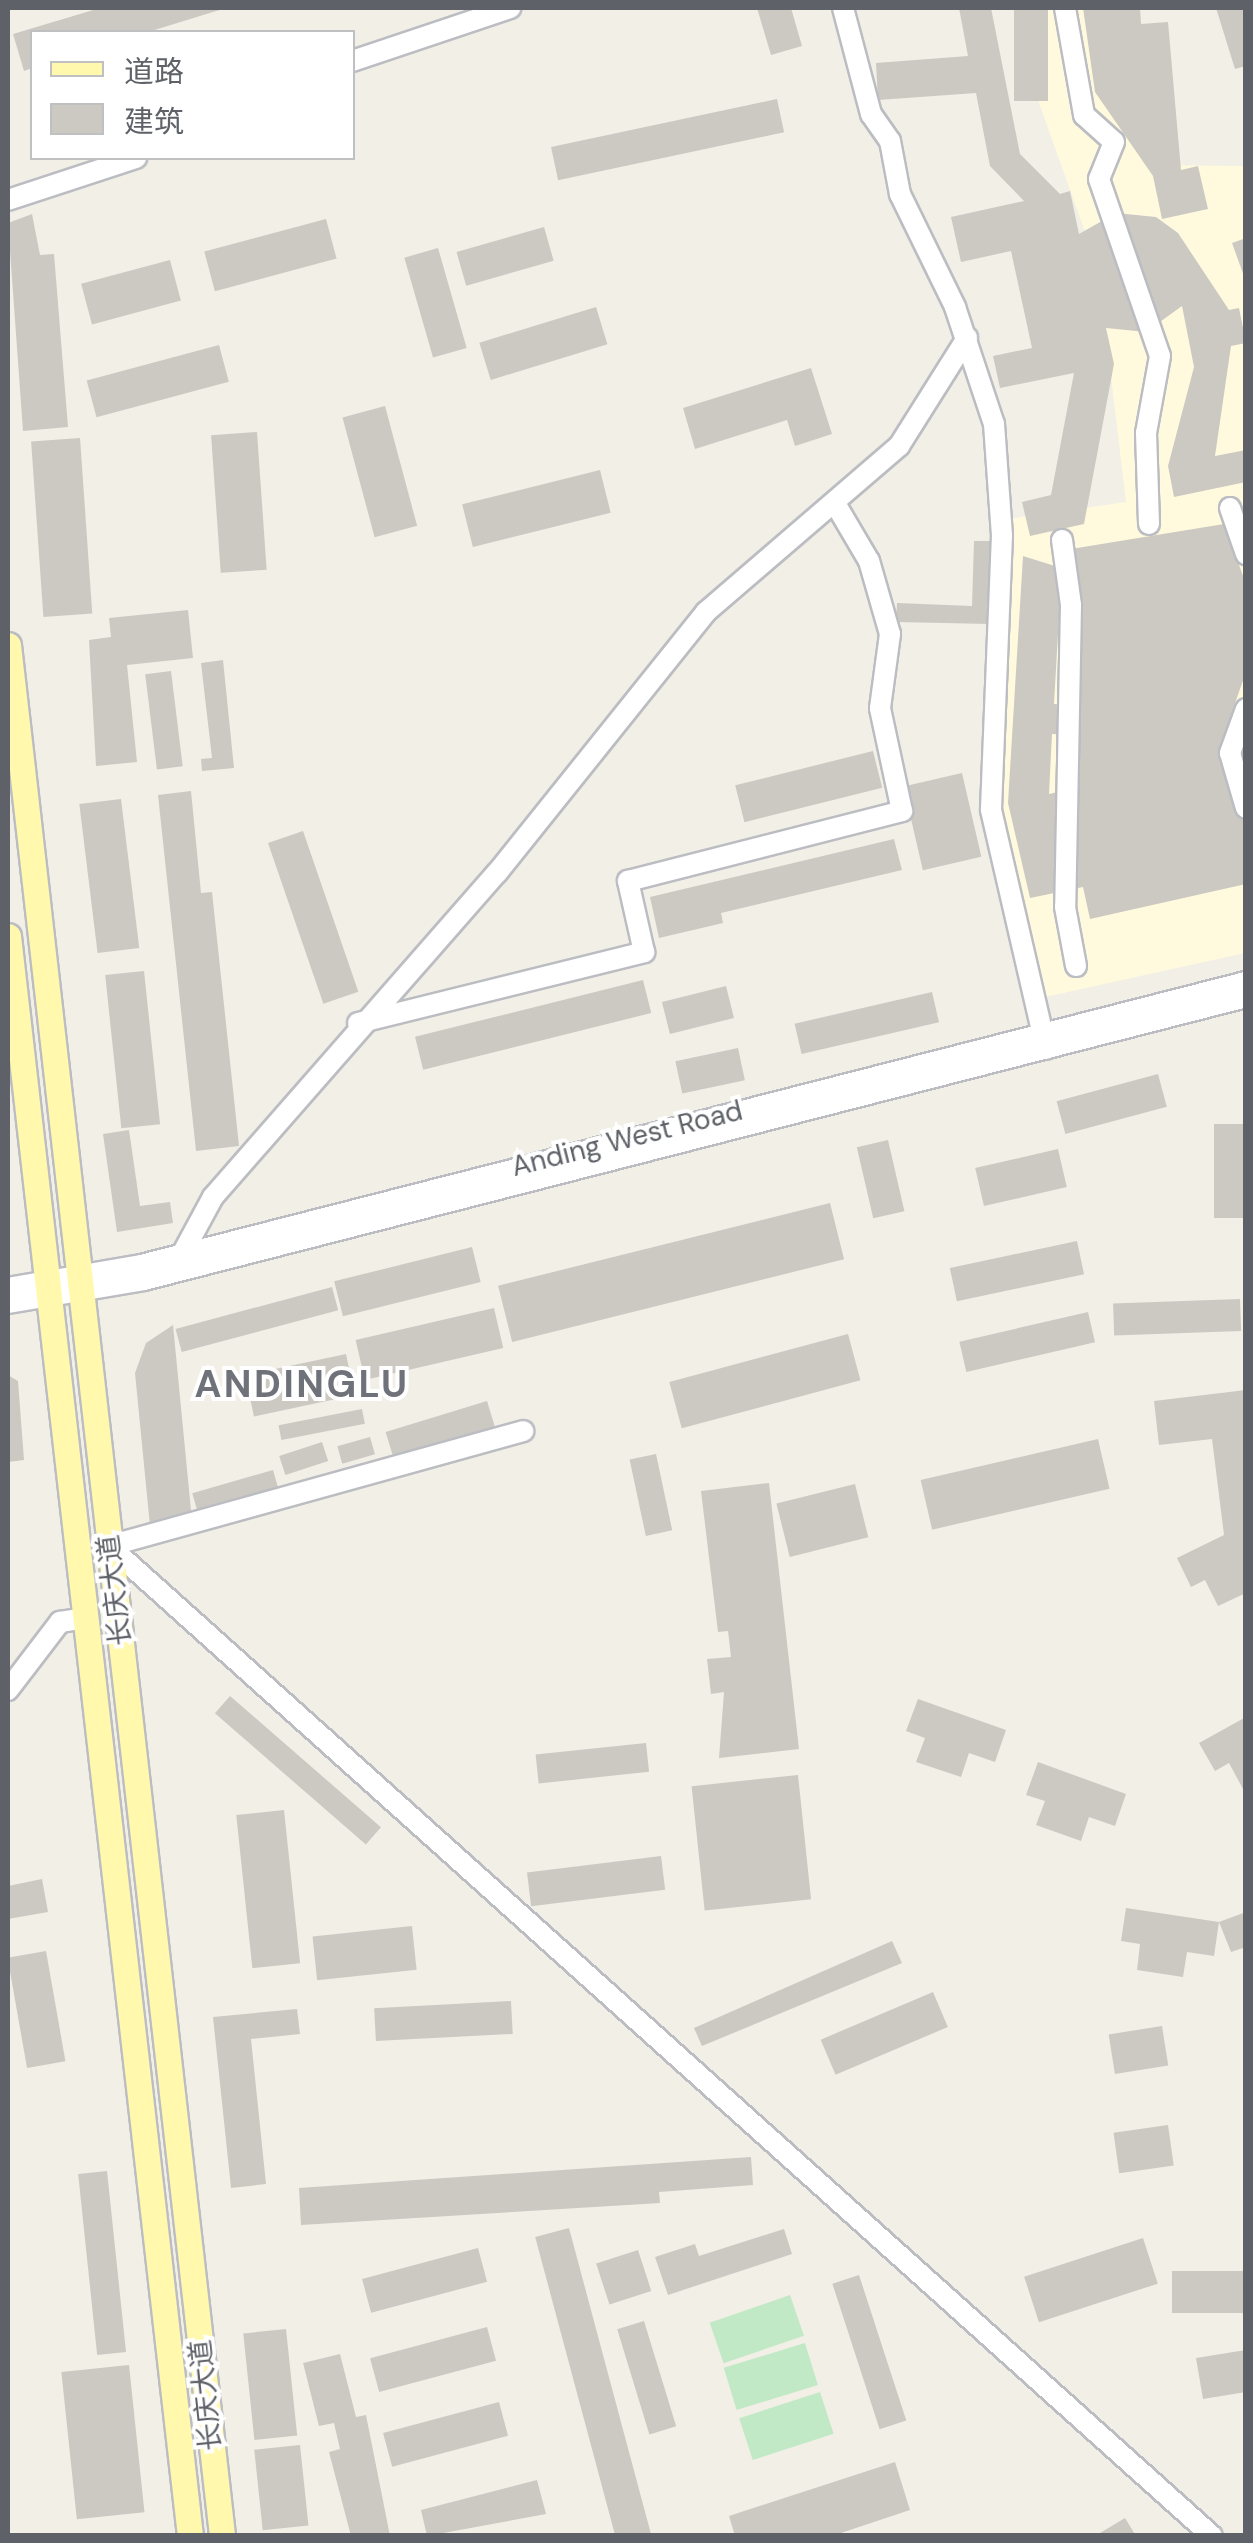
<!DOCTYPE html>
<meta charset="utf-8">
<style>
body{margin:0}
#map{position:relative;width:1253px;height:2543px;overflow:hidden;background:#f1efe6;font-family:"DM Sans","Noto Sans SC",sans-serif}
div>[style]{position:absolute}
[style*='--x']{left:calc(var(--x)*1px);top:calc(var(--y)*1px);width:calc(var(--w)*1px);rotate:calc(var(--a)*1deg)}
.commercial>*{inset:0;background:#fffadd}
.green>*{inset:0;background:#c2e9c5;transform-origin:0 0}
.building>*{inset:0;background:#ccc9c3;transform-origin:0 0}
.roads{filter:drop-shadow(2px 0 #bbbdc2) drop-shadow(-2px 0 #bbbdc2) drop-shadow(0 2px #bbbdc2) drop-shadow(0 -2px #bbbdc2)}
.minor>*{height:20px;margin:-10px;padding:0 10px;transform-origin:10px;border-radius:10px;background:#fff}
.major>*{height:25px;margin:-12.5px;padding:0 12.5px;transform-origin:12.5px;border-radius:12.5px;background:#fff8ad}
span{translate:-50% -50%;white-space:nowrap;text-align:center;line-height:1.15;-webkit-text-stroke:8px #fff;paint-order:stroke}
.street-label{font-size:28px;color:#5e6167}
.district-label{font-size:38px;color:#6f7379;font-weight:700;letter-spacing:2.5px}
.frame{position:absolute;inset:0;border:10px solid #5e6167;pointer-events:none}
.legend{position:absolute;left:30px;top:30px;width:325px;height:130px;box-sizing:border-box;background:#fff;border:2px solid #bfc0c2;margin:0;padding:12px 18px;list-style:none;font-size:30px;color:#5e6167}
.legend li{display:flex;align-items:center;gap:20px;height:50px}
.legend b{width:50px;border:2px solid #bfc0c2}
</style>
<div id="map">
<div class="commercial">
<i style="clip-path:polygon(1017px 8px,1094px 8px,1151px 165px,1245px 166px,1245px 953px,1045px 997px,1005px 835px,999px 698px,1008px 519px,1126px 502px,1098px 268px,1025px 64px)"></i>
</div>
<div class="green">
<i style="left:790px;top:2295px;width:43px;height:85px;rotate:71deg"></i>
<i style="left:805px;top:2343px;width:44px;height:85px;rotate:73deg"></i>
<i style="left:820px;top:2392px;width:44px;height:85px;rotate:72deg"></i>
</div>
<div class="building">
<i style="clip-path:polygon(100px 8px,226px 8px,148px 32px,32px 32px,32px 68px,24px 71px,13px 34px)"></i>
<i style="clip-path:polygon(757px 8px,791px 8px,802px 46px,771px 55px)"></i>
<i style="clip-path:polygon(959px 8px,991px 8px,1020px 154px,1060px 194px,1070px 191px,1079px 234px,1116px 213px,1156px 217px,1178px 233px,1229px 310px,1239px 308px,1246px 343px,1231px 346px,1215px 456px,1246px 450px,1246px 482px,1174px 497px,1168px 466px,1194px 367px,1182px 306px,1146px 332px,1106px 328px,1114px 364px,1084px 524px,1030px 536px,1022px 502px,1051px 495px,1074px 373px,1000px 388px,993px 356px,1032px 348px,1011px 251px,961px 262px,951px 217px,1024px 201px,990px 166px,976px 93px,878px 100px,876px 63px,968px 56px)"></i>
<i style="left:1014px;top:8px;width:34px;height:93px"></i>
<i style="clip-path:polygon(1083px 8px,1140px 8px,1141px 24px,1168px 22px,1181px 170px,1198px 166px,1208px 209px,1162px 219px,1153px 176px,1095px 92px)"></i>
<i style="clip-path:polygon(1216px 8px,1246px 8px,1246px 66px,1235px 69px)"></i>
<i style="left:777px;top:99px;width:34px;height:231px;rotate:78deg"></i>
<i style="clip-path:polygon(32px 214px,40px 255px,54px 254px,68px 427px,23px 431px,8px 223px)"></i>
<i style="left:326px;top:219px;width:41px;height:126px;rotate:75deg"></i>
<i style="left:544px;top:227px;width:35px;height:91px;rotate:74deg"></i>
<i style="clip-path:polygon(1246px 238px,1246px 279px,1245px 279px,1232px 243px)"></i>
<i style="left:438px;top:248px;width:104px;height:35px;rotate:74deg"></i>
<i style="left:170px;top:260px;width:42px;height:92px;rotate:75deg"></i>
<i style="left:596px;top:307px;width:39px;height:122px;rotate:73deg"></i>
<i style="left:219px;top:345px;width:38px;height:137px;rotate:75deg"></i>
<i style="clip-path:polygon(811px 368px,832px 434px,795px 446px,787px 420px,695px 449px,683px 408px)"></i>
<i style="left:385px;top:406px;width:124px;height:44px;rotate:75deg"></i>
<i style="left:257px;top:432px;width:138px;height:46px;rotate:86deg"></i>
<i style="left:80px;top:438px;width:176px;height:49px;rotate:86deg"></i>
<i style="left:600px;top:470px;width:44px;height:142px;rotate:76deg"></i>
<i style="clip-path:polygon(evenodd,1224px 524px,1231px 544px,1246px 538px,1235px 554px,1246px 584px,1246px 672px,1221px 743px,1246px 730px,1246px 884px,1090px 919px,1083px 887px,1030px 898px,1008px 803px,1023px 556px,1074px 572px,1071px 549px,1224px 524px,1060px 599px,1079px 600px,1078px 706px,1054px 704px,1060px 599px,1224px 524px,1052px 734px,1075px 735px,1071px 789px,1049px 794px,1052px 734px)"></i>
<i style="clip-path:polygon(974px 541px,993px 541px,990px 624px,896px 622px,897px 603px,972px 606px)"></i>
<i style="clip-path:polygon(188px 610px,193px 658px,127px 665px,137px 762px,96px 766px,89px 640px,111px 637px,109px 618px)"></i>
<i style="clip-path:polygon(223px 660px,234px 768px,202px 771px,201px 759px,212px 758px,201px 663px)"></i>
<i style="left:171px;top:671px;width:96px;height:26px;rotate:83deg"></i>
<i style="left:873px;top:751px;width:38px;height:142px;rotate:76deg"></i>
<i style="left:962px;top:773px;width:86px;height:60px;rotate:77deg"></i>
<i style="clip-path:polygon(191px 791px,201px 893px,212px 892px,239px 1146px,196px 1151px,158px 795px)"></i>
<i style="left:121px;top:799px;width:150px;height:42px;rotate:83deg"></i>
<i style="left:303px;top:831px;width:170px;height:37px;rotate:71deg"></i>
<i style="clip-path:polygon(894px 839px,902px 870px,721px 913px,723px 923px,659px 938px,650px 897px)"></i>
<i style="left:144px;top:971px;width:154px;height:39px;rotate:84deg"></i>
<i style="left:643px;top:980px;width:34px;height:235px;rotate:76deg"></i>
<i style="left:726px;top:986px;width:33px;height:66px;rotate:76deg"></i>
<i style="left:932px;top:992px;width:31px;height:141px;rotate:77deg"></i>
<i style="left:738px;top:1048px;width:33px;height:64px;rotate:78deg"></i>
<i style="left:1158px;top:1074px;width:34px;height:105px;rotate:75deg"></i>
<i style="left:1246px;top:1124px;width:94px;height:32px;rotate:90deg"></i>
<i style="clip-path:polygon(129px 1130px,140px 1206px,170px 1202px,173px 1223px,117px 1232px,103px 1134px)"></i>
<i style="left:888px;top:1140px;width:73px;height:32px;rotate:77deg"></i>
<i style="left:1058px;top:1149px;width:39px;height:85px;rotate:77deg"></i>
<i style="left:830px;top:1203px;width:58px;height:342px;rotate:76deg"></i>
<i style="left:1077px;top:1241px;width:34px;height:130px;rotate:78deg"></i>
<i style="left:472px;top:1247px;width:36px;height:142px;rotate:76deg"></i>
<i style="left:332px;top:1287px;width:24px;height:162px;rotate:75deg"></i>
<i style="left:1240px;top:1299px;width:32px;height:127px;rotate:88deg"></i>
<i style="left:494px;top:1308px;width:41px;height:142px;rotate:77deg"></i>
<i style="left:1088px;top:1312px;width:31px;height:132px;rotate:77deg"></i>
<i style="clip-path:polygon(173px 1325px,192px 1521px,150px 1526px,135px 1373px,146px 1343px)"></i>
<i style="left:848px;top:1334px;width:48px;height:185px;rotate:75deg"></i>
<i style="left:346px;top:1354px;width:42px;height:103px;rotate:78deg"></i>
<i style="clip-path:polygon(8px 1375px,18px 1381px,24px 1460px,8px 1462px)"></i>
<i style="clip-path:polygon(1246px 1390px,1246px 1593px,1218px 1606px,1205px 1580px,1191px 1587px,1177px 1558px,1224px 1535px,1212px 1439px,1159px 1445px,1154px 1401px)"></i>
<i style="left:487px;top:1401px;width:28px;height:106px;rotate:73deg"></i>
<i style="left:362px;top:1409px;width:15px;height:85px;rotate:79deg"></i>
<i style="left:370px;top:1437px;width:18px;height:34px;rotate:74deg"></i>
<i style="left:1098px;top:1439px;width:51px;height:182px;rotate:77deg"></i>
<i style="left:322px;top:1442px;width:20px;height:45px;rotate:72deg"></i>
<i style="left:656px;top:1454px;width:78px;height:27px;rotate:78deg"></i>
<i style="left:273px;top:1470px;width:18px;height:84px;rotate:74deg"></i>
<i style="clip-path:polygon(769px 1483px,799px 1749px,719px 1758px,724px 1692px,711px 1694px,707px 1659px,731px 1657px,728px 1631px,718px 1632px,701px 1491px)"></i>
<i style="left:855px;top:1484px;width:55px;height:81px;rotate:76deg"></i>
<i style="left:230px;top:1696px;width:200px;height:23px;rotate:41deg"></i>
<i style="clip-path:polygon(918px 1699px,1006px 1730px,995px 1762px,969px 1753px,961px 1777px,916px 1762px,925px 1738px,906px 1731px)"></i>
<i style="clip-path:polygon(1246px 1717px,1246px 1788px,1243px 1789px,1229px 1763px,1215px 1771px,1199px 1743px)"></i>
<i style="left:646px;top:1743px;width:29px;height:111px;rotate:84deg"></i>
<i style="clip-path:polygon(1038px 1762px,1126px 1794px,1115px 1826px,1089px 1817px,1081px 1841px,1036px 1825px,1045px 1801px,1026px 1795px)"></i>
<i style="left:798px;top:1775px;width:125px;height:107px;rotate:84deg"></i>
<i style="left:284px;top:1810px;width:154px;height:48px;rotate:84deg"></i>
<i style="left:661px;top:1856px;width:34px;height:135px;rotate:83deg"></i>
<i style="clip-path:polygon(42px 1879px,48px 1912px,8px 1919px,8px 1886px)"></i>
<i style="clip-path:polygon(1126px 1908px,1219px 1922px,1214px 1956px,1187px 1952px,1183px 1977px,1137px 1970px,1140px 1944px,1121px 1941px)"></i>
<i style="clip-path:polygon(1246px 1912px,1246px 1947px,1231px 1952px,1219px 1922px)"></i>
<i style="left:412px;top:1926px;width:44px;height:100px;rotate:84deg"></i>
<i style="clip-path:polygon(892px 1941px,902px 1963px,702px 2046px,694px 2028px)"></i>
<i style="left:46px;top:1951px;width:112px;height:39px;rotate:80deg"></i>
<i style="left:933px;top:1992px;width:38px;height:122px;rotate:67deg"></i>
<i style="left:511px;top:2001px;width:33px;height:137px;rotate:87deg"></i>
<i style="clip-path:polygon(297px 2009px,300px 2034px,251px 2039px,266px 2184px,231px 2188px,213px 2017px)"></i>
<i style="left:1162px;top:2026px;width:40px;height:54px;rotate:81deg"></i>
<i style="left:1168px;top:2125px;width:41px;height:55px;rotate:82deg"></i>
<i style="clip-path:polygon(751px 2157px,753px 2185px,659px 2192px,660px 2203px,301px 2225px,299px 2188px)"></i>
<i style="left:107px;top:2171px;width:182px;height:29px;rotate:84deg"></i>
<i style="left:569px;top:2228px;width:318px;height:35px;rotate:75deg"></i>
<i style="clip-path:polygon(784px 2229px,792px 2254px,668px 2295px,655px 2257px,695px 2244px,699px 2256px)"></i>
<i style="left:1143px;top:2238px;width:48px;height:125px;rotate:72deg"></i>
<i style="left:478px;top:2248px;width:35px;height:120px;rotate:75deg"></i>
<i style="left:638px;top:2250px;width:43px;height:44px;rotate:72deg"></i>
<i style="left:1246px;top:2271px;width:42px;height:74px;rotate:90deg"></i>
<i style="left:859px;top:2275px;width:153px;height:28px;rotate:72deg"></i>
<i style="left:644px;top:2321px;width:110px;height:28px;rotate:73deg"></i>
<i style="left:487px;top:2327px;width:35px;height:121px;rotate:75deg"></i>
<i style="left:286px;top:2329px;width:107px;height:43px;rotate:84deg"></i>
<i style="clip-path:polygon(1246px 2350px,1246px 2392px,1203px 2399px,1196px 2358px)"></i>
<i style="clip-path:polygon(340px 2354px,356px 2417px,366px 2415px,390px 2536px,351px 2536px,329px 2452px,340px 2449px,334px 2423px,319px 2426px,303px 2363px)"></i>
<i style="left:129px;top:2365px;width:148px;height:68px;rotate:84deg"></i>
<i style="left:499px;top:2402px;width:35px;height:120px;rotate:75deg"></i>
<i style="left:300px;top:2445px;width:81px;height:46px;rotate:84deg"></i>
<i style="clip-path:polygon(895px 2462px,910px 2510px,832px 2536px,735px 2536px,729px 2516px)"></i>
<i style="clip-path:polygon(537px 2480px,546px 2514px,427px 2536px,421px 2510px)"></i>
<i style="clip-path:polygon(1125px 2518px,1136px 2536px,1095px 2536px)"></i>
</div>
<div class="roads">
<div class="minor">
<i style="--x:843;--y:8;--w:110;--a:75.2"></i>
<i style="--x:871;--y:114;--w:33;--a:55"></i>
<i style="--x:890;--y:141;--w:54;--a:79.3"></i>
<i style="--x:900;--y:194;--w:126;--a:64"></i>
<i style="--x:955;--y:307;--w:123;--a:71.6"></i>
<i style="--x:994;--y:424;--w:111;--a:85.9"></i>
<i style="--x:1002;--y:535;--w:275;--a:92.3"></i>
<i style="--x:991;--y:810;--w:245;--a:77"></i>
<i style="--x:1065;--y:8;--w:109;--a:79.9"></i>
<i style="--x:1084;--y:115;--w:40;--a:42"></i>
<i style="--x:1114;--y:142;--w:40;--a:112"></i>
<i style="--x:1099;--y:179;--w:187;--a:71"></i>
<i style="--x:1160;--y:356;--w:78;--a:100.3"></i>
<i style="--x:1146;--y:433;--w:91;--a:88.1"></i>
<i style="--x:352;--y:61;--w:167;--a:-18.5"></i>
<i style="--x:8;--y:200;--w:135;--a:-18.2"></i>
<i style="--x:1230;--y:508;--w:49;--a:70.8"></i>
<i style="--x:1062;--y:540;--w:66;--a:82.1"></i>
<i style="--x:1071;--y:605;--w:302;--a:91.1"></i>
<i style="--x:1065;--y:907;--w:60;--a:79.4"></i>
<i style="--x:1246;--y:709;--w:47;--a:110"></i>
<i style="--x:1230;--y:753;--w:57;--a:73.8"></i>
<i style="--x:358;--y:1023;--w:295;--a:-13.9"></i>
<i style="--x:644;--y:952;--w:73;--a:-102.7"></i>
<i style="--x:628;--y:881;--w:283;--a:-14.3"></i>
<i style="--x:902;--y:811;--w:105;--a:-102.1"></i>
<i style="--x:880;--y:708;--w:75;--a:-82.3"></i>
<i style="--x:890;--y:634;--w:76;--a:-106"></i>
<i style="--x:869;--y:561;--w:65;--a:-120.5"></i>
<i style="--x:180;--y:1258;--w:69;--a:-61.6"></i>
<i style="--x:213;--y:1197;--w:431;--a:-48.8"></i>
<i style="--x:497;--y:873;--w:334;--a:-51.3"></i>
<i style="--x:706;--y:612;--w:255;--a:-40.7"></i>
<i style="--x:899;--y:446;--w:128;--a:-57.8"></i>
<i style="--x:8;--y:1288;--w:135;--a:-9.8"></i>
<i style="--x:141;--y:1265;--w:1141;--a:-14.37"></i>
<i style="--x:8;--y:1303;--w:138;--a:-9.6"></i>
<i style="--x:144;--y:1280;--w:1138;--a:-14.4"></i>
<i style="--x:109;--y:1546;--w:1482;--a:41.91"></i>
<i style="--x:109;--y:1546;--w:430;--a:-15.5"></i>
<i style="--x:8;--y:1690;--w:86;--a:-52.6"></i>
<i style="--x:60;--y:1622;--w:25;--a:-9"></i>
</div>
<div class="major">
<i style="--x:8;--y:645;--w:1903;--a:83.54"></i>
<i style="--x:8;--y:936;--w:1610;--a:83.51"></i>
</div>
</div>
<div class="street-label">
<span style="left:627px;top:1139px;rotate:-14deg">Anding West Road</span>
<span style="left:115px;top:1590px;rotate:-97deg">长庆大道</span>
<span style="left:206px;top:2395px;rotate:-96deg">长庆大道</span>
</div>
<div class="district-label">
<span style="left:302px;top:1385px">ANDINGLU</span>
</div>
<div class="frame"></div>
<ul class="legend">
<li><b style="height:12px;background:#fff8ad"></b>道路</li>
<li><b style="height:28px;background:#ccc9c3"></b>建筑</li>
</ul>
</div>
